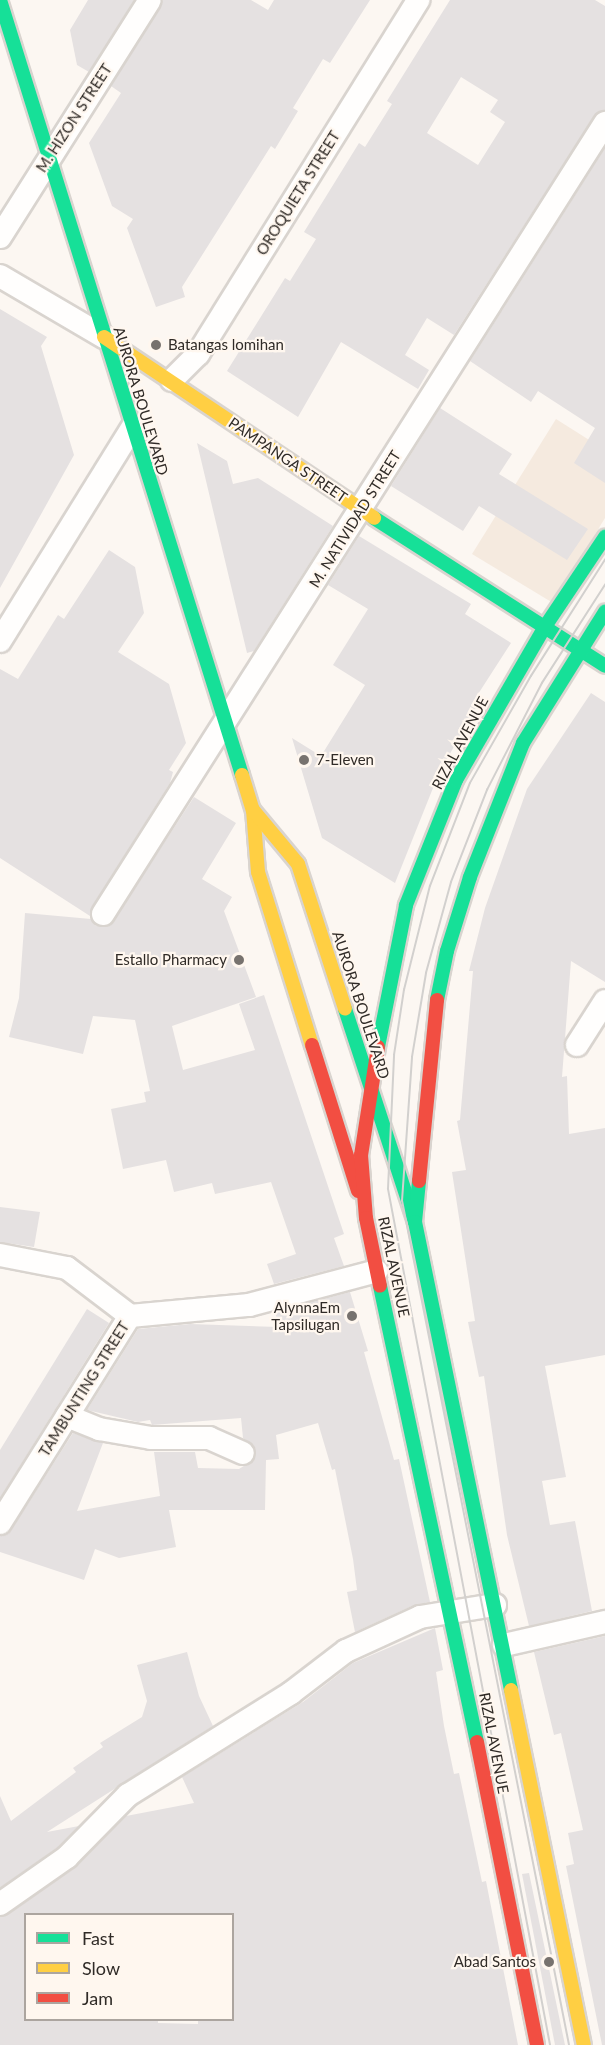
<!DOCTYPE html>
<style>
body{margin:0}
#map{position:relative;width:605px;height:2045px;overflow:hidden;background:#fcf7f2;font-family:Lato,sans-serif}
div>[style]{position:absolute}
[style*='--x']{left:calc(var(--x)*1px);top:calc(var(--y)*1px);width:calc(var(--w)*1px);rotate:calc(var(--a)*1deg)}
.built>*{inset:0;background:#f5eadf}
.building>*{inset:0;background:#e5e1e1}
.roads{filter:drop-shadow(2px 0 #d9d4cf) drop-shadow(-2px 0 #d9d4cf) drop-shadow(0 2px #d9d4cf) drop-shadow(0 -2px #d9d4cf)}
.street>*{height:22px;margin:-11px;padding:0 11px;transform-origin:11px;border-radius:11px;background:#fffefd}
.fast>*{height:14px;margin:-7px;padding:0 7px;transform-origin:7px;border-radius:7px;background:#16e098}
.slow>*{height:14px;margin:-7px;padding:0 7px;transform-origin:7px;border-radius:7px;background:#ffcf43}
.jam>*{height:14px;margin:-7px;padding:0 7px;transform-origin:7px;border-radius:7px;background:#f24e42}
.tram>*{height:1.5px;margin:-0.75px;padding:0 0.75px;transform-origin:0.75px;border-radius:0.75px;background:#d2d0ce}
.dots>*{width:16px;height:16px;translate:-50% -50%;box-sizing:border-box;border:3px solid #fff7ef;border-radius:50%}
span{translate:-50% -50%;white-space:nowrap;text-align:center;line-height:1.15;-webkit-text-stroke:4.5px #fff7ef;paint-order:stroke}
.street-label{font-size:15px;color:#302b27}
.poi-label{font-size:15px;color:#302b27}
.left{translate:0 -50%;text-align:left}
.right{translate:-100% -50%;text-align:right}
.legend{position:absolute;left:24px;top:1913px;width:210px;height:108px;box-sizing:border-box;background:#fff7ef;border:2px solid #aca59f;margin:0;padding:8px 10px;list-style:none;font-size:18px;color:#302b27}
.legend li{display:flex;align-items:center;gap:12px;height:30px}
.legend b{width:30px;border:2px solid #aca59f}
</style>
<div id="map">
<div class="built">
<i style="clip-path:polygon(556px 419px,605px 450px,605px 518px,553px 603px,472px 554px)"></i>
</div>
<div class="building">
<i style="clip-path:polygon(88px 0,134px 0,89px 72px,77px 65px,70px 30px)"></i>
<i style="clip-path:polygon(163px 0,251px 0,268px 10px,274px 0,370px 0,330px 63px,323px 59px,293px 108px,298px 111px,275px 149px,271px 146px,182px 287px,185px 297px,156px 307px,127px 228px,133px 219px,112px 206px,89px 143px,121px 93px,111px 86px)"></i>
<i style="clip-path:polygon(evenodd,450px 0,595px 0,605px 6px,605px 110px,594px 116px,454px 335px,427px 318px,405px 355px,429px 370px,418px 389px,341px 342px,298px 417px,227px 371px,285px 278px,290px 281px,316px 239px,304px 232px,359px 143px,365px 147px,392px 104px,387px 101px,450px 0,461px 77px,498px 100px,490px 112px,505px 122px,478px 165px,427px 133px,461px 77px)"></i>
<i style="clip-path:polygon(605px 148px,605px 483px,574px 463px,595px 428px,538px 391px,531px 402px,470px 361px)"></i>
<i style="clip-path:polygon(0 309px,47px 337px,41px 346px,74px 455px,0 588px)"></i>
<i style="clip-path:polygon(440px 408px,512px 454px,499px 474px,588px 529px,567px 560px,479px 506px,463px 531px,391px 486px)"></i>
<i style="clip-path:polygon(197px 443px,227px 461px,233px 484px,258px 478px,333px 526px,254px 651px,247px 653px)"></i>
<i style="clip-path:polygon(359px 536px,471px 604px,465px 614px,511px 643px,471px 705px,476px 708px,439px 773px,395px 883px,322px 838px,292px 738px,321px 756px,365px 685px,333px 665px,368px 609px,328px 585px)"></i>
<i style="clip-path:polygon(109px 550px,135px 567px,144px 613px,118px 652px,169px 684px,186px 743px,169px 770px,173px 772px,170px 783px,92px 907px,90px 916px,0 858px,0 669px,18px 679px,58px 615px,64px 619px)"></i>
<i style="clip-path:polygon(591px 693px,605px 702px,605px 982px,571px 961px,562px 1077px,567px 1076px,569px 1134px,605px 1128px,605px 1355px,545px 1366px,566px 1477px,542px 1481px,550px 1525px,575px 1521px,592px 1611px,529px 1626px,507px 1535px,484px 1376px,479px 1377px,468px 1322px,475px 1321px,452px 1172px,466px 1170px,457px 1121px,460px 1120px,473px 971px,469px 971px,485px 908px,527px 789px)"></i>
<i style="clip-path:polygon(194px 797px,236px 823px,202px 879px,232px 897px,224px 911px,256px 997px,172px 1026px,183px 1070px,255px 1050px,239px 1004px,264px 995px,344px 1234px,334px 1238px,344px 1266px,274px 1284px,267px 1264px,296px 1254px,271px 1182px,215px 1194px,212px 1183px,174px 1192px,166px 1160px,123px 1169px,111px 1109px,146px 1102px,144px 1092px,150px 1091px,135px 1020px,93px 1016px,83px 1054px,9px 1037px,19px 998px,25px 913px,91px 919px,96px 926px,110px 926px)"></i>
<i style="clip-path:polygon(0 1207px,40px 1212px,34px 1247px,0 1242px)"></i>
<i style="clip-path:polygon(350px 1292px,368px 1351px,364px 1352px,394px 1460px,399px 1459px,430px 1602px,414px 1605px,355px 1632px,347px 1592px,357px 1590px,353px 1559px,335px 1469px,332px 1470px,318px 1423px,276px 1435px,279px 1459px,266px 1460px,265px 1510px,169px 1510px,176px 1547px,119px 1558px,95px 1549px,84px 1580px,0 1552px,0 1536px,11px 1530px,73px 1433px,103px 1443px,77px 1511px,160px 1496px,154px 1452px,195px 1452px,198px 1468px,239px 1469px,255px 1459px,254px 1446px,243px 1438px,241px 1418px,152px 1425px,150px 1420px,138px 1422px,87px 1410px,138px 1329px,190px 1324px,279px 1327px,275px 1312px)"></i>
<i style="clip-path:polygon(87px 1309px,109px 1323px,0 1498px,0 1450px)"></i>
<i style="clip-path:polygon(evenodd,435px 1628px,443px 1670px,436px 1672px,444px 1726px,454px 1774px,459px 1773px,482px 1882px,486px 1881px,518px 2045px,0 2045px,0 1917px,75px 1868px,126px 1816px,194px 1803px,182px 1777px,303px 1702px,353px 1663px,435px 1628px,26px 1914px,232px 1914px,232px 2019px,198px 2019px,198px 2024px,158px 2023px,158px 2019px,26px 2019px,26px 1914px)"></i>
<i style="clip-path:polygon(605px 1636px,605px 2045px,602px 2045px,566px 1866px,574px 1864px,568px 1833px,583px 1830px,561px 1733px,554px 1735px,534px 1652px)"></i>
<i style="clip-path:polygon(187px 1652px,199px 1696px,213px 1726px,47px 1832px,79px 1826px,58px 1847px,0 1888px,0 1796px,11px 1821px,76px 1772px,73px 1768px,103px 1747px,100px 1743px,142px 1717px,147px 1701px,137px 1665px)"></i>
<i style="clip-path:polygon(529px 1873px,565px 2045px,555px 2045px,522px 1874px)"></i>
</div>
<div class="roads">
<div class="street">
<i style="--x:0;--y:237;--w:280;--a:-57.7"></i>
<i style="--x:0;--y:276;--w:121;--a:30.4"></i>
<i style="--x:172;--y:380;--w:37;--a:-45"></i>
<i style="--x:198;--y:354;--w:417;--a:-58.1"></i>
<i style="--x:0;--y:641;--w:251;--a:-58.2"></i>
<i style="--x:103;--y:914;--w:937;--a:-57.6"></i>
<i style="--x:577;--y:1045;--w:52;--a:-57.5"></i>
<i style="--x:0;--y:1255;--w:68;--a:11"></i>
<i style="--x:67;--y:1268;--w:79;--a:37.3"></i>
<i style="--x:67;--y:1416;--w:35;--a:22"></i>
<i style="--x:99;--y:1429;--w:53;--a:9.8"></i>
<i style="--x:151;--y:1438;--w:58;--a:0"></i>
<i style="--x:209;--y:1438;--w:37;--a:24"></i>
<i style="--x:0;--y:1523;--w:244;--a:-57.9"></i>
<i style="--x:130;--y:1316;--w:120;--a:-5.3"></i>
<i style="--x:249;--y:1305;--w:132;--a:-14.9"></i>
<i style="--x:504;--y:1645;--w:104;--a:-12.8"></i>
<i style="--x:0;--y:1904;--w:82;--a:-35"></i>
<i style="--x:67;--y:1857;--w:87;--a:-45.5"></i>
<i style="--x:128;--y:1795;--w:192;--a:-32"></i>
<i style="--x:291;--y:1693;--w:69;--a:-37.4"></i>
<i style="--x:346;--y:1651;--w:81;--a:-24.7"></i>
<i style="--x:420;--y:1617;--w:76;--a:-9.1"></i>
</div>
<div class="fast">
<i style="--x:0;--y:0;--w:812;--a:72.66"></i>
<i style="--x:374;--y:518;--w:274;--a:32.6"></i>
<i style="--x:437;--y:1000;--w:50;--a:-78.5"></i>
<i style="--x:447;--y:951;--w:77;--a:-72.7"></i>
<i style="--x:470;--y:877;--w:144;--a:-68.4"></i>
<i style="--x:523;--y:743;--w:155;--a:-58"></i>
<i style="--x:345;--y:1009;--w:224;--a:71.8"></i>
<i style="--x:378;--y:1047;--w:145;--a:-78.8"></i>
<i style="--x:406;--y:905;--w:135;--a:-68.2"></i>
<i style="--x:456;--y:780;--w:176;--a:-59.9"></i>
<i style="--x:544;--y:628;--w:110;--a:-56.2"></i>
<i style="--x:419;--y:1181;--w:41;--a:95.6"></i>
<i style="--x:415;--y:1222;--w:478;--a:78.4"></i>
<i style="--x:380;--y:1286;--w:466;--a:78"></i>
</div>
<div class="slow">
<i style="--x:104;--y:337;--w:325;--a:33.8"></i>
<i style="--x:242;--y:775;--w:37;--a:73"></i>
<i style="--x:253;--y:810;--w:62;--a:85.4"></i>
<i style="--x:258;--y:872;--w:181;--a:72.7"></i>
<i style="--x:253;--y:810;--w:70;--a:50.2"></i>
<i style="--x:298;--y:864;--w:152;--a:72"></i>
<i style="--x:511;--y:1690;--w:362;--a:78.4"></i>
</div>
<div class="jam">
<i style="--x:312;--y:1045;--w:153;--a:72.5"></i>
<i style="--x:378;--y:1047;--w:109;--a:98.9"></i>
<i style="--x:361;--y:1155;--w:63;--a:85.5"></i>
<i style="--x:366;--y:1218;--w:69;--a:78.4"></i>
<i style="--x:419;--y:1181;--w:182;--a:-84.3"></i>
<i style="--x:477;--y:1742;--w:309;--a:78.8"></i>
</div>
</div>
<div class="tram">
<i style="--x:550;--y:2045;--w:871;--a:-100.72"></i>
<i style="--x:388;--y:1189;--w:134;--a:-87.4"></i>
<i style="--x:394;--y:1055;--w:66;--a:-81.3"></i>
<i style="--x:404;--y:990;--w:107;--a:-76"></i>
<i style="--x:430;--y:886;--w:110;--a:-68.8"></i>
<i style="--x:470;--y:783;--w:123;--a:-60.3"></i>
<i style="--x:531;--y:676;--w:138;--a:-57.5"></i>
<i style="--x:569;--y:2045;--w:860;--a:-101.19"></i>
<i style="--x:402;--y:1201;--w:144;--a:-86"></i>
<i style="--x:412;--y:1057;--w:85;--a:-80.5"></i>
<i style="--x:426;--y:973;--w:94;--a:-74.6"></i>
<i style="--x:451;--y:882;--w:99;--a:-68.6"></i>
<i style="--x:487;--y:790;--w:120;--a:-62.8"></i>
<i style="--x:542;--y:683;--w:117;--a:-57.3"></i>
</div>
<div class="dots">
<i style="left:156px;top:345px;background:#77726e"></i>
<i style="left:304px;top:760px;background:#77726e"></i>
<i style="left:239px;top:960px;background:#77726e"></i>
<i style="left:352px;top:1316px;background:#77726e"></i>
<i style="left:549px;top:1962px;background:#77726e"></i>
</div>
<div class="street-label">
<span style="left:74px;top:118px;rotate:-57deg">M. HIZON STREET</span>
<span style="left:298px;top:193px;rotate:-58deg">OROQUIETA STREET</span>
<span style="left:141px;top:401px;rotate:73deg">AURORA BOULEVARD</span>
<span style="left:288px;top:460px;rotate:34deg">PAMPANGA STREET</span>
<span style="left:355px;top:519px;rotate:-58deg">M. NATIVIDAD STREET</span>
<span style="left:460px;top:743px;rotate:-62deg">RIZAL AVENUE</span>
<span style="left:361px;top:1005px;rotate:72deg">AURORA BOULEVARD</span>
<span style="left:394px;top:1267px;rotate:78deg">RIZAL AVENUE</span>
<span style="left:84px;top:1389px;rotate:-58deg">TAMBUNTING STREET</span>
<span style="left:494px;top:1743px;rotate:79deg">RIZAL AVENUE</span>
</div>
<div class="poi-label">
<span class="left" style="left:168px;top:345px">Batangas lomihan</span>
<span class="left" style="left:316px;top:760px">7-Eleven</span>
<span class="right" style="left:227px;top:960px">Estallo Pharmacy</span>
<span class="right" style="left:340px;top:1316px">AlynnaEm<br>Tapsilugan</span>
<span class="right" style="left:536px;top:1962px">Abad Santos</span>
</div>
<ul class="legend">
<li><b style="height:8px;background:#16e098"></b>Fast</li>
<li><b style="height:8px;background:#ffcf43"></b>Slow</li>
<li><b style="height:8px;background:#f24e42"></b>Jam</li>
</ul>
</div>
